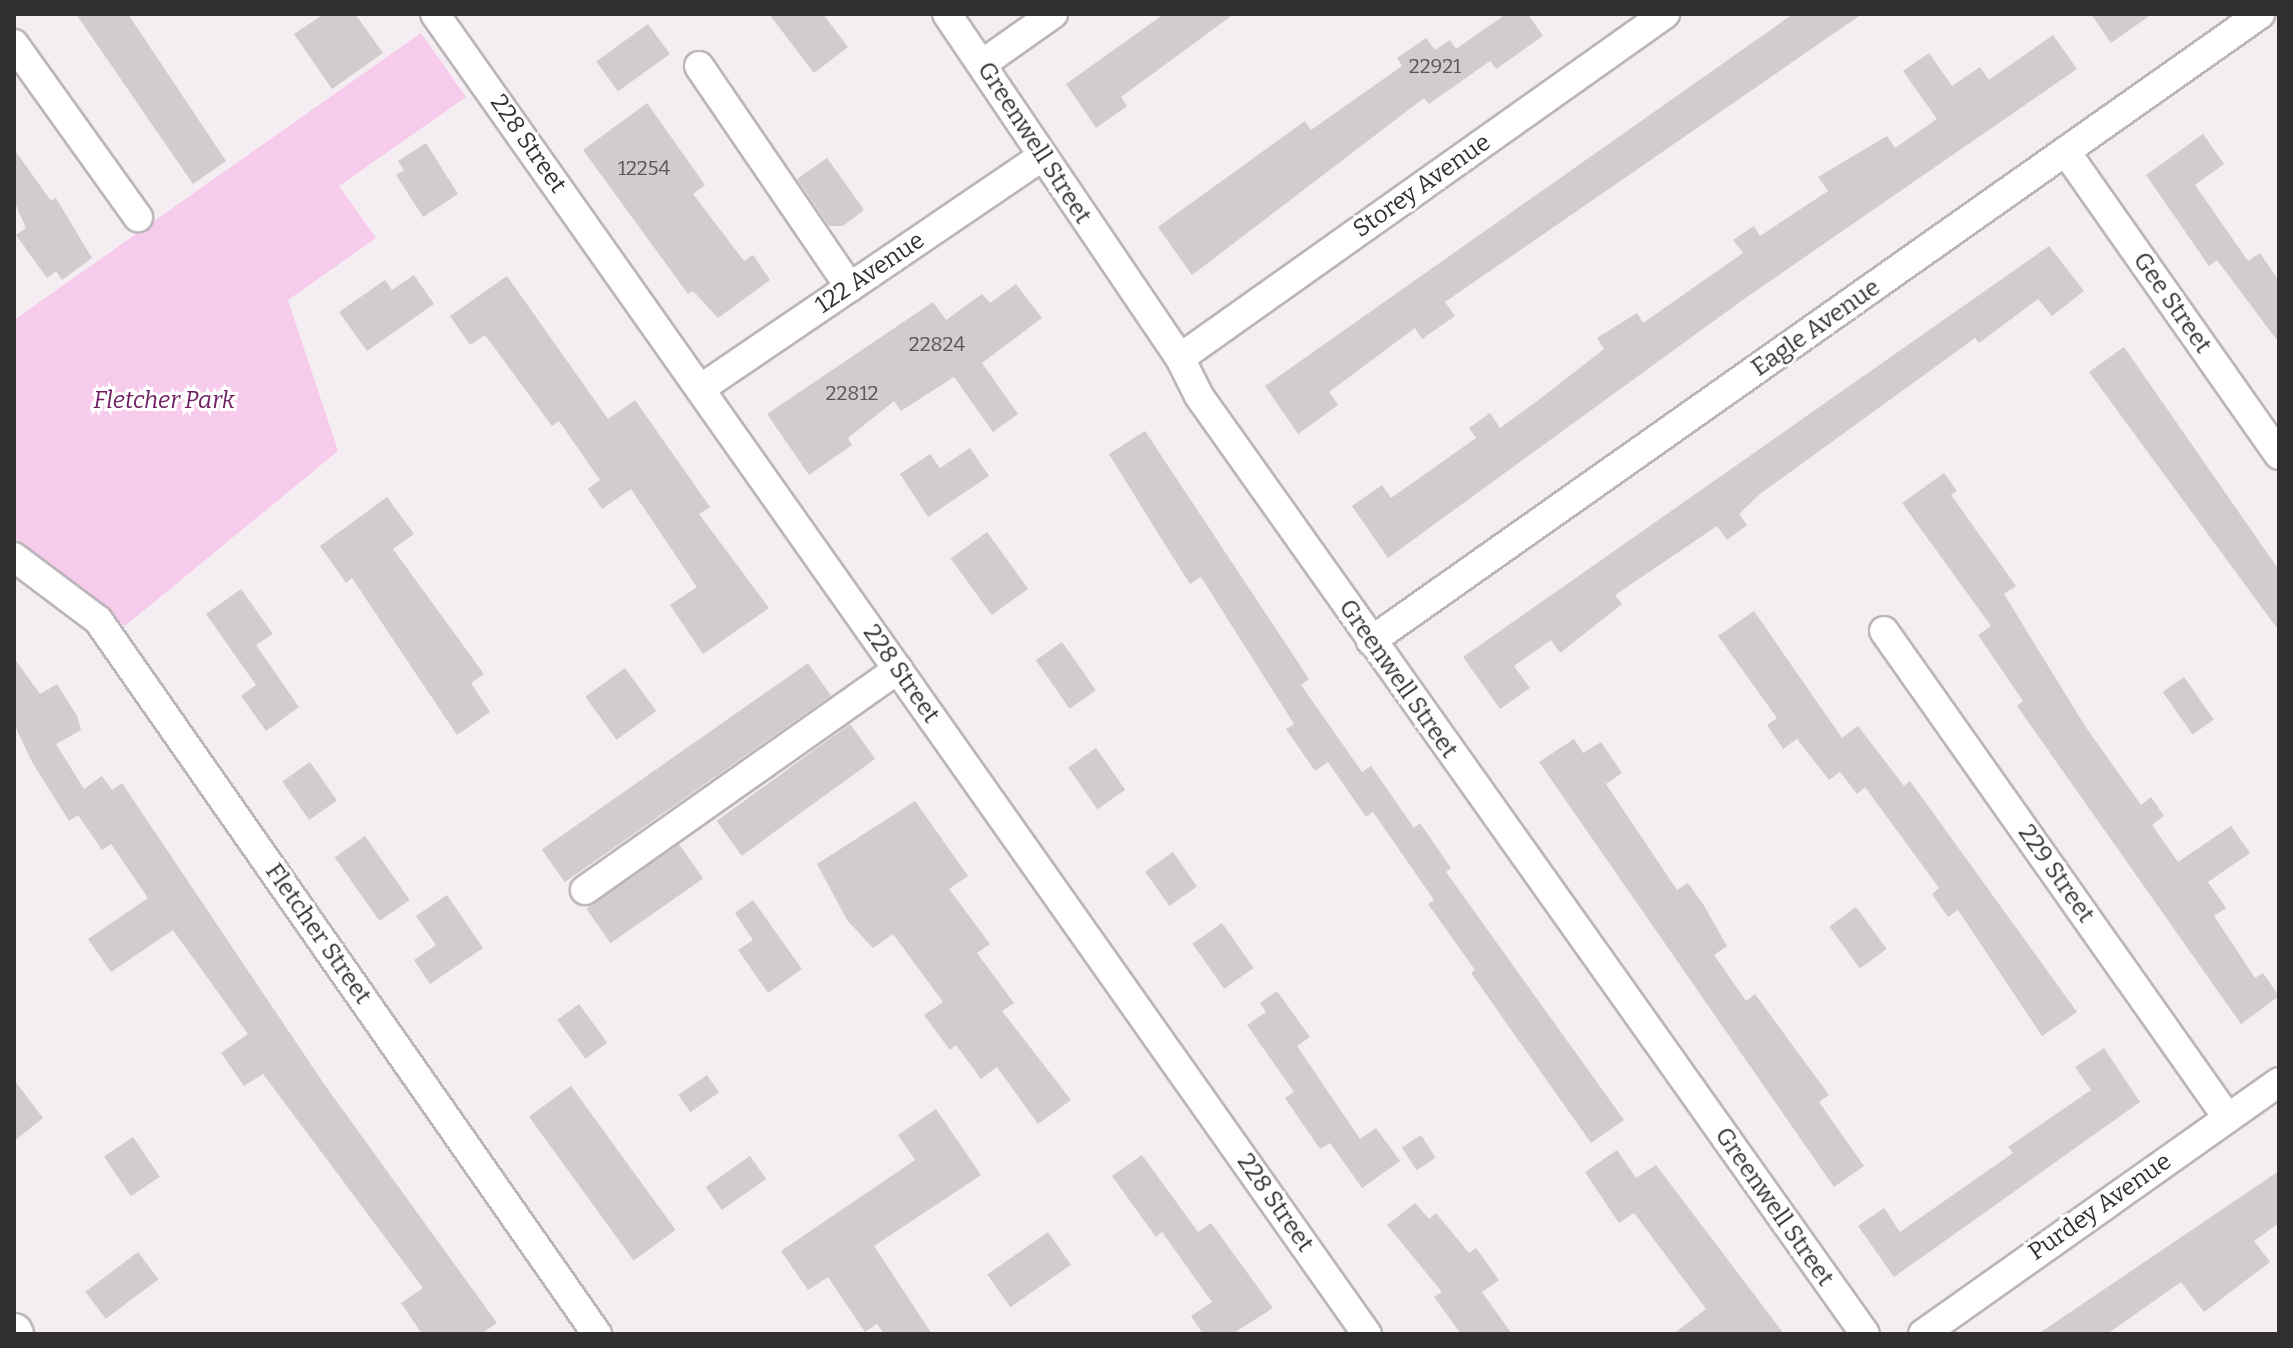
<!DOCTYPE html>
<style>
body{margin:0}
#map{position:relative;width:2293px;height:1348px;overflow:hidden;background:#f4edf2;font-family:Bitter,serif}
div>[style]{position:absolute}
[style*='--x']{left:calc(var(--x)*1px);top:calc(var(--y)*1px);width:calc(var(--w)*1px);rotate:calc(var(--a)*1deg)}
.green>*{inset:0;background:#f7cbec}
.building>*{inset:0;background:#d2cbd0;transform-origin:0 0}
.roads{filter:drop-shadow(2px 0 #bcb5ba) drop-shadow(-2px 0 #bcb5ba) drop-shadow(0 2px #bcb5ba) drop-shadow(0 -2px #bcb5ba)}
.minor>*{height:28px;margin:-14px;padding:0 14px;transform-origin:14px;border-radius:14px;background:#fff}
.major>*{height:36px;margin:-18px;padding:0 18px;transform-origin:18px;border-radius:18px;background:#fff}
span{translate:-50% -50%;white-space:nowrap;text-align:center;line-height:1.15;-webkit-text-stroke:6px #fff;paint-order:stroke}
.number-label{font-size:20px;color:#5a5659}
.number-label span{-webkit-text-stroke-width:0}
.street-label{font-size:24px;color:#322f31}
.park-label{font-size:24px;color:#712163;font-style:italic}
.frame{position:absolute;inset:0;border:16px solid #322f31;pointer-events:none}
</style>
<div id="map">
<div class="green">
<i style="clip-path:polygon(421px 33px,466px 97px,339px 186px,376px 238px,288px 300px,338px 451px,125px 626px,14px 537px,14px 320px)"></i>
</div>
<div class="building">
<i style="clip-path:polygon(76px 14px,128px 14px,226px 161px,193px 184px)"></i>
<i style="clip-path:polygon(324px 14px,355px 14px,383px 53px,332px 89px,294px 34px)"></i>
<i style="clip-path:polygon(769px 14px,823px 14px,848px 47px,814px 73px)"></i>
<i style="clip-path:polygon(1164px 14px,1234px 14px,1121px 97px,1127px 106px,1096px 128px,1066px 84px)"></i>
<i style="clip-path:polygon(1506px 14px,1528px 14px,1543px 36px,1496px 69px,1490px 61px,1429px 104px,1424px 98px,1192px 275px,1158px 227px,1305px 121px,1311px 130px,1402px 66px,1397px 58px,1426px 38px,1435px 50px,1450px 40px,1456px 49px)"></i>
<i style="clip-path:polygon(1793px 14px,1862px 14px,1445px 302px,1455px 316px,1422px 339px,1415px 328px,1329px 392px,1338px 405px,1298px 434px,1265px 386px)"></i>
<i style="clip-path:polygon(2091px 14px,2152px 14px,2111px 43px)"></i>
<i style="left:648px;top:24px;width:37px;height:64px;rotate:54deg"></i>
<i style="clip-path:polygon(2053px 35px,2077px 69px,1744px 299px,1388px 558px,1352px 506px,1382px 485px,1391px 498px,1476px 438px,1469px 428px,1490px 413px,1500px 428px,1540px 399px,1604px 349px,1597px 338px,1637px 313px,1643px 323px,1743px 253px,1733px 240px,1754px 226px,1760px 236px,1828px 191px,1818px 177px,1887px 136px,1895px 148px,1937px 119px,1903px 71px,1929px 53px,1952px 86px,1980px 67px,1989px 80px)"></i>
<i style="clip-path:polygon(647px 103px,705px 185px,693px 194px,744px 261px,753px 255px,770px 280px,718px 318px,693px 291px,688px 294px,583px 150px)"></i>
<i style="clip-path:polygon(2203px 134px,2224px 164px,2195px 185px,2248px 261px,2260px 253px,2279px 281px,2279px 343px,2217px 260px,2209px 266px,2146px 175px)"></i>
<i style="clip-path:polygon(426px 143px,458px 194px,423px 217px,396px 175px,404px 170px,398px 161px)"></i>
<i style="clip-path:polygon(14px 149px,51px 201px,56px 198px,92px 258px,62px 280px,56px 271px,47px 278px,16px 235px,26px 228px,14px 201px)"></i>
<i style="clip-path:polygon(827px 158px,864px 210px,843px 226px,829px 226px,797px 179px)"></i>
<i style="clip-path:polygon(2049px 246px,2084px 291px,2052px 316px,2038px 299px,1979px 343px,1975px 338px,1760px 494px,1739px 514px,1747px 525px,1727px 540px,1717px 526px,1615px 595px,1622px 604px,1560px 653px,1551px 640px,1514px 666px,1530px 688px,1500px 709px,1463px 657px)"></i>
<i style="clip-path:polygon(414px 275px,434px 304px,367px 351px,339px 312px,385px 280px,392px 290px)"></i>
<i style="clip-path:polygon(507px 276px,608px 419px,635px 400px,710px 507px,699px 514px,769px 608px,703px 654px,670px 605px,697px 587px,631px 489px,602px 509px,588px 489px,600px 480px,559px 421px,552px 426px,485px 335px,470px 345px,450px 316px)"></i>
<i style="clip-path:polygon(1016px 284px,1042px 318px,982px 363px,1018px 414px,993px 432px,954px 377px,901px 411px,894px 401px,848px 438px,852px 445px,809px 475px,767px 414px,933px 302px,946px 320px,982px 294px,990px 303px)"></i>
<i style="clip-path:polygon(2124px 347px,2279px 570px,2279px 631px,2089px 372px)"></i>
<i style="clip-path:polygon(1145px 431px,1309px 679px,1301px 685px,1362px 772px,1371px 766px,1414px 828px,1420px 823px,1451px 868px,1446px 872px,1624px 1120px,1591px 1143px,1471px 973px,1475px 970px,1428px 904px,1434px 900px,1373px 812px,1366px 817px,1328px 762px,1315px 771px,1286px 729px,1294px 724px,1201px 577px,1190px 584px,1159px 535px,1109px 454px)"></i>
<i style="clip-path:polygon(970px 448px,989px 476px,928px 517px,900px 474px,930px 454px,940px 468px)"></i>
<i style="clip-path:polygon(1944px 473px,1957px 491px,1951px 495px,2016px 586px,2004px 594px,2085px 726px,2141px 805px,2151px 797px,2164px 816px,2152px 825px,2178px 862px,2231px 826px,2250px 853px,2208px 882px,2226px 908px,2214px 916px,2255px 978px,2263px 973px,2279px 996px,2241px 1024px,2017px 706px,2023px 701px,1978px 635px,1991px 626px,1902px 503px)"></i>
<i style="clip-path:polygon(387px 497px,414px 534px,393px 549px,484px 674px,471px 683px,490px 712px,457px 735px,352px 578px,346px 583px,320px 546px)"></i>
<i style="left:987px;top:532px;width:70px;height:45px;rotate:54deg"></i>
<i style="clip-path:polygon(241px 589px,273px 634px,256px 645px,299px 707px,266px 731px,241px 696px,256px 685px,206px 614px)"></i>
<i style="clip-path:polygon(1754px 611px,1842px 738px,1858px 726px,1904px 786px,1910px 781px,2077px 1012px,2042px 1036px,1958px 910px,1948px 917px,1932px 894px,1939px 888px,1865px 787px,1857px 794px,1840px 772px,1829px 780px,1797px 739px,1783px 749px,1767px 725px,1777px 718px,1718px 636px)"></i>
<i style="left:1062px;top:642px;width:59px;height:32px;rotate:55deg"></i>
<i style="clip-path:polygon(14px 658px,40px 694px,57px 684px,77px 716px,81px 730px,56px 744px,84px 789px,102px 776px,112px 790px,122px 783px,324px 1084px,497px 1323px,481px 1334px,422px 1334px,401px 1303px,423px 1288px,263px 1074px,244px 1086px,221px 1053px,248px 1034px,173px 930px,111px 972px,88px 939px,148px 898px,111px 844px,102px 850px,78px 815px,69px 821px,32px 762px,14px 724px)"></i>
<i style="left:808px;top:663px;width:40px;height:325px;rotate:55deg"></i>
<i style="left:625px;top:668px;width:53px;height:49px;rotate:54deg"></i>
<i style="left:2184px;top:677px;width:52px;height:26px;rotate:55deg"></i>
<i style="left:850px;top:724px;width:43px;height:165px;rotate:54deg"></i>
<i style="clip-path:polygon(1574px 739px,1583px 753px,1601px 742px,1622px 773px,1606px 784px,1677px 890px,1688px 883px,1703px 904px,1727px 946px,1714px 955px,1746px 1001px,1755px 994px,1829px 1095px,1819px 1102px,1864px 1166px,1834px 1187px,1539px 762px)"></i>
<i style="left:1096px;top:748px;width:51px;height:34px;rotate:55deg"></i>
<i style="left:310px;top:762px;width:47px;height:34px;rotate:55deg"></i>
<i style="clip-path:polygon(915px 801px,968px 876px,949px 889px,990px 944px,977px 953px,1014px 1003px,1002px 1011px,1071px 1100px,1038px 1124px,997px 1067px,981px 1079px,956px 1045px,950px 1050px,924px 1015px,943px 1002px,893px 934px,873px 948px,847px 920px,817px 864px)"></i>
<i style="left:365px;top:836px;width:78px;height:37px;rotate:55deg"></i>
<i style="left:679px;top:844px;width:42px;height:113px;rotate:55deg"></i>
<i style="left:1173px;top:852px;width:42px;height:34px;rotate:55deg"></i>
<i style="clip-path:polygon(447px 895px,483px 948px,430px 984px,414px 960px,436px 945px,416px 916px)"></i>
<i style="clip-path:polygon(753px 900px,802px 969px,768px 993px,738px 950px,753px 940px,735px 913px)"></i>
<i style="left:1856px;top:907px;width:52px;height:33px;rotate:54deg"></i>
<i style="left:1222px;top:923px;width:55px;height:36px;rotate:55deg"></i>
<i style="clip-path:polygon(1277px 991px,1310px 1037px,1297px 1046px,1360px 1139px,1376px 1128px,1400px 1161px,1362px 1188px,1330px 1143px,1320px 1149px,1285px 1098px,1294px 1092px,1247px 1025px,1266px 1012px,1260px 1003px)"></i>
<i style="left:579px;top:1004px;width:48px;height:27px;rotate:54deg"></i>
<i style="clip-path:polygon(2104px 1048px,2140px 1102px,1894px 1277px,1858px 1226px,1884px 1208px,1900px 1232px,2013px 1153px,2008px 1147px,2091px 1090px,2075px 1067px)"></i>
<i style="left:707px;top:1075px;width:21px;height:35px;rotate:55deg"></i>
<i style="clip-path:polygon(14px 1080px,43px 1118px,14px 1141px)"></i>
<i style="left:571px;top:1086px;width:178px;height:52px;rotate:54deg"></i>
<i style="clip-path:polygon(936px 1109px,981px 1175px,874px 1246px,932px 1334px,884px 1334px,877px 1324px,865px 1332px,828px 1277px,808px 1290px,781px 1251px,915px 1160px,898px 1135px)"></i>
<i style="left:1421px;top:1135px;width:27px;height:23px;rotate:57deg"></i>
<i style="left:133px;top:1137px;width:48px;height:35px;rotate:56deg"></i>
<i style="clip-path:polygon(1617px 1150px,1636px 1178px,1656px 1165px,1784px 1334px,1673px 1334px,1706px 1309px,1634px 1213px,1619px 1223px,1585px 1172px)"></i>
<i style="clip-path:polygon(1142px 1155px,1198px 1232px,1211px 1223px,1273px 1308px,1232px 1334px,1203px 1334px,1191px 1316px,1212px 1302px,1162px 1232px,1156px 1237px,1112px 1176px)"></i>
<i style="left:750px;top:1156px;width:28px;height:54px;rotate:55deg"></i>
<i style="clip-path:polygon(2279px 1171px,2279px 1223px,2254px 1241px,2270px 1262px,2204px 1312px,2181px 1282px,2107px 1334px,2038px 1334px)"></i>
<i style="clip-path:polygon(1415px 1203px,1429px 1219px,1436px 1213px,1469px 1253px,1476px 1248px,1499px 1280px,1482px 1292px,1512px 1334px,1461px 1334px,1434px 1297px,1442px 1292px,1387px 1225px)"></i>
<i style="left:1048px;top:1232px;width:40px;height:74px;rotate:55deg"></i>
<i style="left:138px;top:1252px;width:34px;height:66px;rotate:53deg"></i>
</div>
<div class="roads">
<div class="minor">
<i style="--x:435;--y:14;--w:1616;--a:54.78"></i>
<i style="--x:947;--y:14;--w:415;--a:55.9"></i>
<i style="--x:1180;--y:358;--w:42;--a:63.4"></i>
<i style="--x:1199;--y:396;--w:1150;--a:54.62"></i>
<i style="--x:14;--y:44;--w:213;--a:54.4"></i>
<i style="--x:982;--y:64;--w:87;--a:-35.2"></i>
<i style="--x:699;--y:66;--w:268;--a:55.7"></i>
<i style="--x:2066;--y:152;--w:370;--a:54.9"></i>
<i style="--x:1180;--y:358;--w:595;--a:-35.35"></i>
<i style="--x:700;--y:389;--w:412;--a:-34.2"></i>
<i style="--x:14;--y:557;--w:105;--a:36.9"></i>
<i style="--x:98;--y:620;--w:871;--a:55.05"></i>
<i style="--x:1884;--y:631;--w:595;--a:54.79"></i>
<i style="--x:1371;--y:641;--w:1088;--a:-35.19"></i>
<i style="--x:585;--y:890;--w:383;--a:-35.2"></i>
<i style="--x:1923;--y:1334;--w:436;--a:-35.3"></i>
</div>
<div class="major">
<i style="--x:14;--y:1332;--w:2;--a:63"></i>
</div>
</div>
<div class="number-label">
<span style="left:1435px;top:66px">22921</span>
<span style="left:644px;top:168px">12254</span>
<span style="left:937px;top:344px">22824</span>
<span style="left:852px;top:393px">22812</span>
</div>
<div class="street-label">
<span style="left:1034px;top:143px;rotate:57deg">Greenwell Street</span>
<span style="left:528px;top:144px;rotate:55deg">228 Street</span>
<span style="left:1422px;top:186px;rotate:-35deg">Storey Avenue</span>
<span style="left:870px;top:273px;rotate:-34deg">122 Avenue</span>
<span style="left:2172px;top:303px;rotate:55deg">Gee Street</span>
<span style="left:1816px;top:328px;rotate:-35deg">Eagle Avenue</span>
<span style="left:901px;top:674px;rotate:55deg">228 Street</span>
<span style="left:1398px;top:679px;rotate:55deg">Greenwell Street</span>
<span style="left:2056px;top:874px;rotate:55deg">229 Street</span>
<span style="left:318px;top:934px;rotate:55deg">Fletcher Street</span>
<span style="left:1275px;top:1203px;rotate:55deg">228 Street</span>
<span style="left:1774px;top:1207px;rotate:55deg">Greenwell Street</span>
<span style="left:2100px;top:1207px;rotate:-35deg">Purdey Avenue</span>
</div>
<div class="park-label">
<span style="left:164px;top:401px">Fletcher Park</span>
</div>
<div class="frame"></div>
</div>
